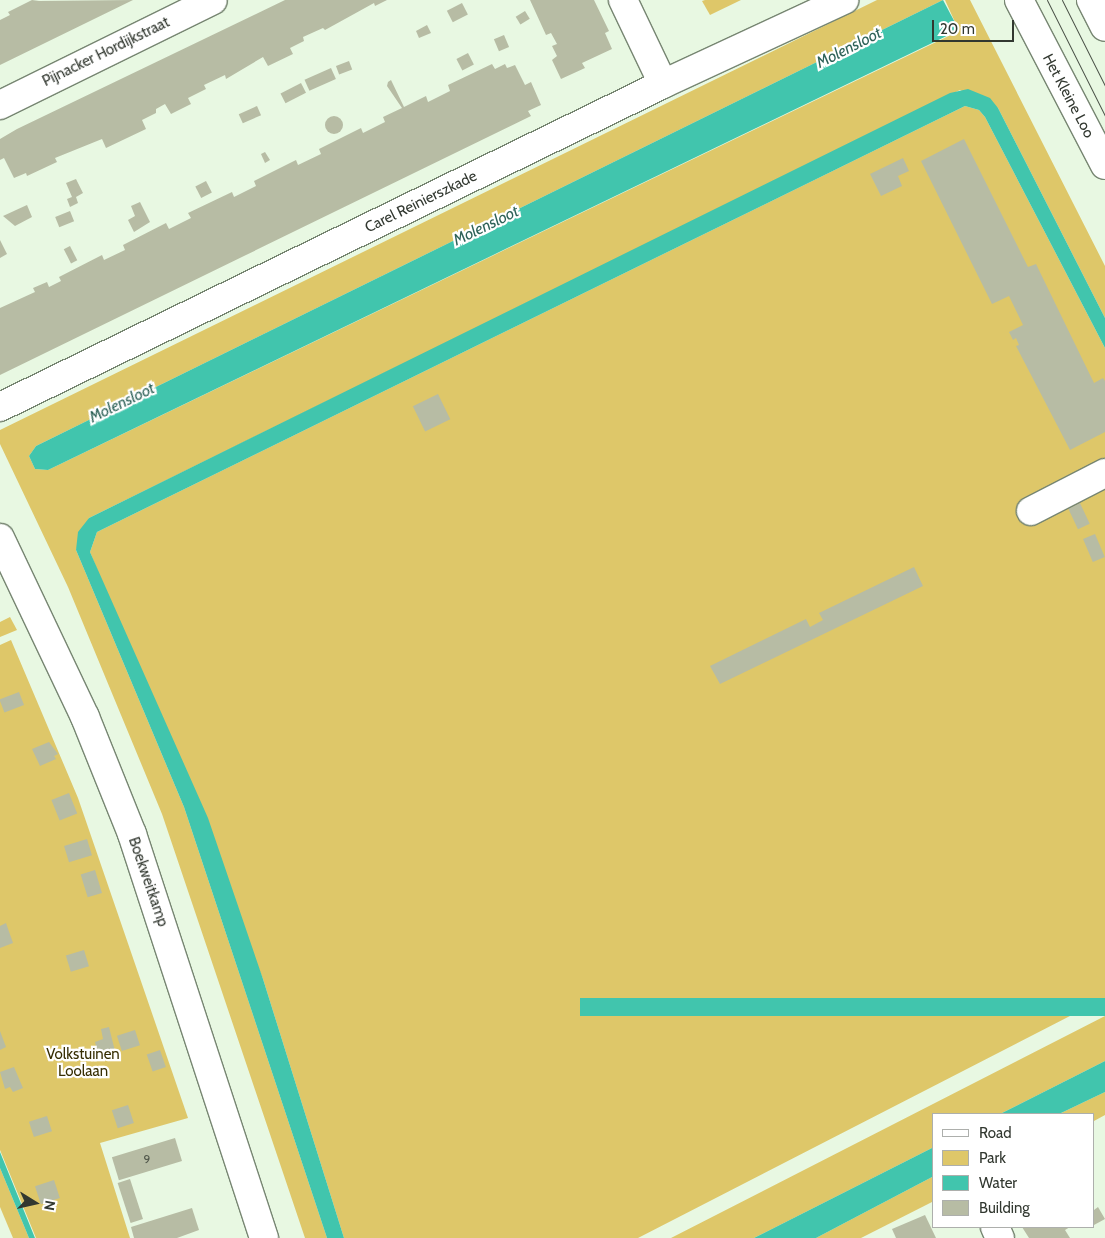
<!DOCTYPE html>
<style>
body{margin:0}
#map{position:relative;width:1105px;height:1238px;overflow:hidden;background:#e8f8e2;font-family:Cabin,sans-serif}
div>[style]{position:absolute}
[style*='--x']{left:calc(var(--x)*1px);top:calc(var(--y)*1px);width:calc(var(--w)*1px);rotate:calc(var(--a)*1deg)}
.green>*{inset:0;background:#dec769}
.water>*{inset:0;background:#41c5ad;transform-origin:0 0}
.building>*{inset:0;background:#b7bca4;transform-origin:0 0}
.round{border-radius:50%}
.roads{filter:drop-shadow(1px 0 #778672) drop-shadow(-1px 0 #778672) drop-shadow(0 1px #778672) drop-shadow(0 -1px #778672)}
.minor>*{height:28px;margin:-14px;padding:0 14px;transform-origin:14px;border-radius:14px;background:#fff}
.tram>*{height:1px;margin:-0.5px;padding:0 0.5px;transform-origin:0.5px;border-radius:0.5px;background:#4d544a}
span{translate:-50% -50%;white-space:nowrap;text-align:center;line-height:1.15;-webkit-text-stroke:4.5px #fff;paint-order:stroke}
.number-label{font-size:12px;color:#53594d}
.number-label span{-webkit-text-stroke-width:0}
.street-label{font-size:15px;color:#323830}
.park-label{font-size:15px;color:#372e03}
.water-label{font-size:16px;color:#2e6258;font-style:italic}
.legend{position:absolute;left:932px;top:1113px;width:162px;height:115px;box-sizing:border-box;background:#fff;border:1px solid #adafac;margin:0;padding:6px 9px;list-style:none;font-size:15px;color:#323830}
.legend li{display:flex;align-items:center;gap:10px;height:25px}
.legend b{width:25px;border:1px solid #adafac}
.north{position:absolute;left:10px;top:1178px;width:50px;height:50px;-webkit-text-stroke:4px #fff;paint-order:stroke;rotate:100deg;font-size:14px;font-weight:700;line-height:20px;text-align:center;color:#323830}
.north::after{content:'';display:block;margin:auto;width:18px;height:22px;background:#323830;clip-path:polygon(50% 0,100% 100%,50% 72%,0 100%)}
.scale{position:absolute;left:932px;top:20px;width:82px;height:22px;box-sizing:border-box;border:2px solid #323830;border-top:0;padding-left:6px;font-size:15px;line-height:18px;white-space:nowrap;color:#323830;-webkit-text-stroke:4px #fff;paint-order:stroke}
</style>
<div id="map">
<div class="green">
<i style="clip-path:polygon(705px 0,741px 0,710px 15px,702px 1px)"></i>
<i style="clip-path:polygon(877px 0,943px 0,36px 446px,29px 456px,35px 469px,48px 470px,959px 31px,945px 0,970px 0,1105px 266px,1105px 318px,998px 108px,960px 90px,89px 518px,76px 550px,184px 807px,327px 1238px,305px 1238px,162px 814px,68px 587px,0 444px,0 430px)"></i>
<i style="clip-path:polygon(965px 106px,979px 110px,985px 117px,1105px 348px,1105px 998px,638px 1238px,344px 1238px,263px 979px,90px 552px,97px 532px)"></i>
<i style="clip-path:polygon(10px 617px,17px 630px,0 637px,0 622px)"></i>
<i style="clip-path:polygon(11px 640px,78px 798px,188px 1118px,100px 1143px,130px 1238px,36px 1238px,0 1150px,0 645px)"></i>
<i style="clip-path:polygon(1105px 1016px,1105px 1061px,1000px 1114px,934px 1114px,934px 1147px,754px 1238px,671px 1238px)"></i>
<i style="clip-path:polygon(1105px 1092px,1105px 1115px,1094px 1121px,1094px 1114px,1059px 1114px)"></i>
<i style="clip-path:polygon(0 1168px,29px 1238px,13px 1238px,0 1207px)"></i>
<i style="clip-path:polygon(934px 1176px,934px 1201px,861px 1238px,816px 1238px)"></i>
</div>
<div class="water">
<i style="clip-path:polygon(943px 0,959px 30px,48px 470px,35px 469px,29px 456px,36px 446px)"></i>
<i style="clip-path:polygon(968px 89px,990px 98px,998px 108px,1105px 318px,1105px 348px,985px 117px,979px 110px,965px 106px,97px 532px,90px 552px,208px 818px,263px 979px,344px 1238px,327px 1238px,184px 807px,76px 550px,78px 532px,89px 518px,950px 93px)"></i>
<i style="left:1105px;top:998px;width:18px;height:525px;rotate:90deg"></i>
<i style="clip-path:polygon(1105px 1061px,1105px 1092px,1059px 1114px,1000px 1114px)"></i>
<i style="clip-path:polygon(934px 1147px,934px 1176px,816px 1238px,754px 1238px)"></i>
<i style="clip-path:polygon(0 1152px,35px 1238px,29px 1238px,0 1168px)"></i>
</div>
<div class="building">
<i style="clip-path:polygon(32px 0,39px 1px,133px 0,0 65px,0 20px,10px 15px,8px 12px)"></i>
<i style="clip-path:polygon(285px 0,387px 0,375px 6px,374px 3px,325px 30px,323px 28px,303px 37px,304px 41px,290px 48px,293px 54px,268px 66px,263px 57px,226px 79px,225px 75px,204px 85px,206px 89px,188px 98px,191px 104px,171px 114px,165px 104px,156px 109px,156px 113px,142px 120px,146px 129px,106px 148px,102px 139px,55px 158px,57px 162px,27px 176px,26px 173px,14px 178px,4px 158px,0 160px,0 139px,17px 129px)"></i>
<i style="clip-path:polygon(530px 0,594px 0,609px 31px,605px 33px,612px 49px,582px 63px,585px 68px,561px 79px,552px 60px,557px 56px,552px 46px,557px 44px,551px 33px,546px 35px)"></i>
<i style="left:462px;top:3px;width:13px;height:17px;rotate:63deg"></i>
<i style="left:525px;top:11px;width:9px;height:11px;rotate:58deg"></i>
<i style="clip-path:polygon(427px 25px,431px 33px,419px 38px,416px 31px)"></i>
<i style="left:504px;top:35px;width:13px;height:11px;rotate:67deg"></i>
<i style="left:468px;top:53px;width:13px;height:13px;rotate:63deg"></i>
<i style="left:349px;top:61px;width:9px;height:14px;rotate:69deg"></i>
<i style="clip-path:polygon(492px 64px,495px 69px,505px 64px,507px 68px,515px 65px,525px 85px,531px 82px,541px 105px,528px 111px,531px 116px,0 375px,0 308px,35px 292px,33px 288px,47px 282px,49px 287px,61px 281px,59px 277px,102px 255px,104px 260px,125px 250px,123px 245px,166px 223px,169px 229px,191px 218px,188px 213px,232px 192px,234px 197px,256px 186px,254px 181px,296px 160px,298px 165px,321px 154px,319px 149px,361px 128px,363px 133px,385px 122px,383px 117px,402px 108px,387px 86px,388px 82px,391px 80px,404px 107px,426px 96px,428px 102px,450px 91px,448px 85px)"></i>
<i style="left:331px;top:68px;width:12px;height:29px;rotate:66deg"></i>
<i style="left:301px;top:83px;width:11px;height:23px;rotate:63deg"></i>
<i style="left:257px;top:106px;width:10px;height:20px;rotate:66deg"></i>
<i class="round" style="left:325px;top:116px;width:18px;height:18px"></i>
<i style="clip-path:polygon(964px 139px,1028px 267px,1036px 264px,1094px 383px,1103px 378px,1105px 381px,1105px 432px,1070px 450px,1016px 346px,1019px 345px,1016px 338px,1013px 340px,1009px 332px,1023px 325px,1009px 296px,992px 304px,921px 161px)"></i>
<i style="clip-path:polygon(265px 152px,270px 160px,265px 163px,261px 154px)"></i>
<i style="clip-path:polygon(903px 158px,909px 171px,898px 176px,902px 186px,881px 196px,870px 174px)"></i>
<i style="clip-path:polygon(76px 179px,83px 193px,76px 197px,78px 203px,70px 207px,67px 199px,72px 197px,66px 183px)"></i>
<i style="left:206px;top:181px;width:13px;height:12px;rotate:63deg"></i>
<i style="clip-path:polygon(140px 202px,150px 222px,134px 232px,128px 220px,135px 216px,131px 206px)"></i>
<i style="clip-path:polygon(27px 205px,32px 217px,15px 226px,3px 216px)"></i>
<i style="left:70px;top:211px;width:11px;height:16px;rotate:68deg"></i>
<i style="clip-path:polygon(0 240px,7px 254px,0 258px)"></i>
<i style="left:70px;top:246px;width:16px;height:7px;rotate:63deg"></i>
<i style="left:438px;top:394px;width:28px;height:28px;rotate:64deg"></i>
<i style="left:1080px;top:503px;width:23px;height:13px;rotate:65deg"></i>
<i style="left:1095px;top:534px;width:25px;height:13px;rotate:67deg"></i>
<i style="clip-path:polygon(914px 567px,923px 586px,720px 684px,710px 666px,806px 619px,810px 627px,823px 620px,819px 613px)"></i>
<i style="left:19px;top:692px;width:14px;height:21px;rotate:69deg"></i>
<i style="clip-path:polygon(49px 742px,58px 754px,54px 756px,56px 759px,40px 766px,32px 749px)"></i>
<i style="left:69px;top:793px;width:22px;height:19px;rotate:68deg"></i>
<i style="left:87px;top:839px;width:17px;height:24px;rotate:73deg"></i>
<i style="left:95px;top:870px;width:24px;height:15px;rotate:73deg"></i>
<i style="clip-path:polygon(6px 923px,13px 943px,0 948px,0 926px)"></i>
<i style="left:84px;top:950px;width:17px;height:19px;rotate:73deg"></i>
<i style="clip-path:polygon(109px 1027px,115px 1051px,98px 1055px,95px 1042px,103px 1039px,101px 1029px)"></i>
<i style="left:135px;top:1030px;width:16px;height:19px;rotate:72deg"></i>
<i style="clip-path:polygon(0 1031px,6px 1047px,0 1050px)"></i>
<i style="left:160px;top:1050px;width:18px;height:14px;rotate:71deg"></i>
<i style="clip-path:polygon(14px 1067px,23px 1088px,13px 1092px,10px 1087px,5px 1089px,0 1072px)"></i>
<i style="left:128px;top:1105px;width:19px;height:17px;rotate:72deg"></i>
<i style="left:47px;top:1116px;width:16px;height:19px;rotate:72deg"></i>
<i style="left:175px;top:1138px;width:24px;height:66px;rotate:73deg"></i>
<i style="left:130px;top:1179px;width:42px;height:13px;rotate:72deg"></i>
<i style="left:54px;top:1180px;width:19px;height:20px;rotate:72deg"></i>
<i style="clip-path:polygon(1098px 1207px,1105px 1219px,1094px 1225px,1094px 1210px)"></i>
<i style="clip-path:polygon(192px 1208px,199px 1230px,177px 1238px,134px 1238px,131px 1227px)"></i>
<i style="clip-path:polygon(925px 1215px,936px 1238px,896px 1238px,892px 1229px)"></i>
<i style="clip-path:polygon(1022px 1227px,1070px 1227px,1065px 1230px,1070px 1238px,1029px 1238px)"></i>
</div>
<div class="roads">
<div class="minor">
<i style="--x:623;--y:0;--w:93;--a:64.5"></i>
<i style="--x:1019;--y:0;--w:186;--a:62.5"></i>
<i style="--x:1091;--y:0;--w:30;--a:63"></i>
<i style="--x:0;--y:105;--w:237;--a:-26.2"></i>
<i style="--x:0;--y:407;--w:737;--a:-25.97"></i>
<i style="--x:663;--y:84;--w:200;--a:-24.9"></i>
<i style="--x:1031;--y:511;--w:83;--a:-27.2"></i>
<i style="--x:0;--y:538;--w:198;--a:64.6"></i>
<i style="--x:85;--y:717;--w:126;--a:68.1"></i>
<i style="--x:132;--y:834;--w:425;--a:71.9"></i>
<i style="--x:995;--y:1227;--w:12;--a:66"></i>
</div>
</div>
<div class="tram">
<i style="--x:1047;--y:0;--w:130;--a:63.4"></i>
<i style="--x:1062;--y:0;--w:96;--a:63.4"></i>
</div>
<div class="number-label">
<span style="left:147px;top:1159px">9</span>
</div>
<div class="street-label">
<span style="left:106px;top:52px;rotate:-26deg">Pijnacker Hordijkstraat</span>
<span style="left:1068px;top:96px;rotate:62deg">Het Kleine Loo</span>
<span style="left:421px;top:202px;rotate:-26deg">Carel Reinierszkade</span>
<span style="left:148px;top:882px;rotate:71deg">Boekweitkamp</span>
</div>
<div class="park-label">
<span style="left:83px;top:1063px">Volkstuinen<br>Loolaan</span>
</div>
<div class="water-label">
<span style="left:849px;top:48px;rotate:-27deg">Molensloot</span>
<span style="left:486px;top:226px;rotate:-26deg">Molensloot</span>
<span style="left:122px;top:403px;rotate:-26deg">Molensloot</span>
</div>
<ul class="legend">
<li><b style="height:6px;background:#fff"></b>Road</li>
<li><b style="height:14px;background:#dec769"></b>Park</li>
<li><b style="height:14px;background:#41c5ad"></b>Water</li>
<li><b style="height:14px;background:#b7bca4"></b>Building</li>
</ul>
<div class="north">N</div>
<div class="scale">20 m</div>
</div>
